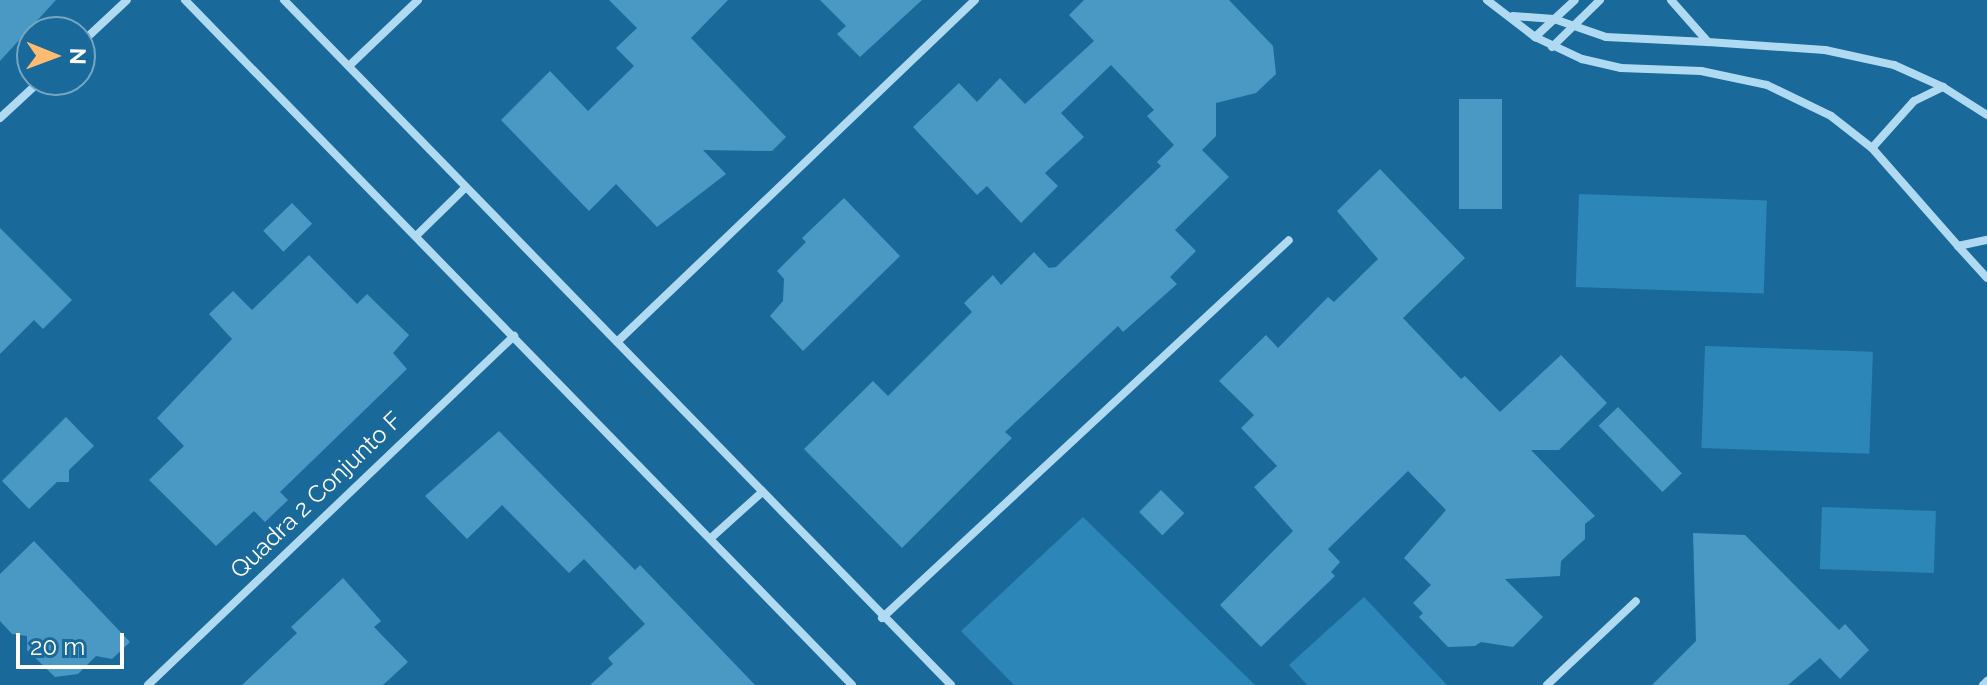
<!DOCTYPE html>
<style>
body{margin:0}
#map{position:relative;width:1987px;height:685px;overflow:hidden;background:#196a9b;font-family:Raleway,sans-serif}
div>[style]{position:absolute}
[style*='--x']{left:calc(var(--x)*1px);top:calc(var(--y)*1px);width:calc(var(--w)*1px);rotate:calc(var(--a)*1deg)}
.green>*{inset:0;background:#2d86b8;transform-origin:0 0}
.building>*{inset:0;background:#4a98c4;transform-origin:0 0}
.minor>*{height:8px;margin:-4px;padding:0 4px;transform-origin:4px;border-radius:4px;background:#b0daf1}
span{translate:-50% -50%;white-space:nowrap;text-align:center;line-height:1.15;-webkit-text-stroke:8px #196a9b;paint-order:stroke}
.street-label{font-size:24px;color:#fff}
.north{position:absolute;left:16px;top:16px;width:80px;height:80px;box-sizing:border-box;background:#196a9b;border:2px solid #75a6c3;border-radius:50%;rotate:91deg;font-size:22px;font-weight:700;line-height:32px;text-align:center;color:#fff}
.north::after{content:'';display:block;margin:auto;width:28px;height:36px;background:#ffbb70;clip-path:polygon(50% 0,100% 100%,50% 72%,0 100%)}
.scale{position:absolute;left:16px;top:633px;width:108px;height:36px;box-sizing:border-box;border:4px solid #fff;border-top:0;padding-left:10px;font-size:24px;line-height:28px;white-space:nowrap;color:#fff;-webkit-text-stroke:6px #196a9b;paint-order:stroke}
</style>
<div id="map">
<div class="green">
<i style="left:1579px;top:194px;width:188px;height:93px;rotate:2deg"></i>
<i style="left:1705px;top:346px;width:168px;height:102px;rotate:2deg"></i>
<i style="left:1822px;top:507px;width:114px;height:62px;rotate:2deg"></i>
<i style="clip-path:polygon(1083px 517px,1255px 685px,1014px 685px,961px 631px)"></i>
<i style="clip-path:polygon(1364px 597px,1447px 685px,1307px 685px,1289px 665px)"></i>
</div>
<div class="building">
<i style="clip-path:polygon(0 0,56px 0,0 61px)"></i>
<i style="clip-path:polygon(609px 0,728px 0,691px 38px,786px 137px,772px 151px,703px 150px,726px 174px,657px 227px,616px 184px,589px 211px,501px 120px,550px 71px,588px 111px,634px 66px,616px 48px,637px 28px)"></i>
<i style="clip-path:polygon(820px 0,922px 0,860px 57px,837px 34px,846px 26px)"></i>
<i style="clip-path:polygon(1084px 0,1229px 0,1273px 46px,1276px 74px,1256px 93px,1216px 103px,1216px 136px,1202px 150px,1229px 177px,1175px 230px,1196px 251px,1170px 277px,1177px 284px,1123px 332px,1118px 326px,1005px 432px,1012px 438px,902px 548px,804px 449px,873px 381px,888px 396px,972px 312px,964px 303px,993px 275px,1001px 285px,1034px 252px,1049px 268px,1056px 267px,1161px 166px,1157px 162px,1174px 145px,1147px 116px,1154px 110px,1111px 65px,1061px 113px,1084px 137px,1045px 173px,1058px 186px,1021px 223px,987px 186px,977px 195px,913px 127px,959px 83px,977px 102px,1000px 78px,1025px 104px,1094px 41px,1069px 15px)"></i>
<i style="left:1459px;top:99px;width:43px;height:110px"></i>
<i style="clip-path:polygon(1380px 169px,1465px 258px,1403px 318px,1461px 379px,1465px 376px,1500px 412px,1561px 355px,1607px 403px,1559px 450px,1531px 450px,1595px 516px,1585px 524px,1585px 539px,1561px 561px,1560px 576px,1505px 579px,1543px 617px,1513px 647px,1481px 642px,1475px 646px,1448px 647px,1419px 617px,1423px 613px,1413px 603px,1431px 585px,1404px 558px,1446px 510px,1408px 471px,1328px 549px,1340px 562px,1331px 572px,1335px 576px,1261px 647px,1220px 605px,1293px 531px,1254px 487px,1277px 466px,1241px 428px,1254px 415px,1219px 381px,1266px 335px,1278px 348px,1328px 297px,1334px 302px,1378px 259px,1337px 211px)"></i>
<i style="clip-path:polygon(844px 198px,900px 256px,803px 351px,770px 316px,783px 301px,784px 279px,777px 271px,806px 242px,802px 238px)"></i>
<i style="left:292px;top:203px;width:29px;height:40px;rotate:46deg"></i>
<i style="clip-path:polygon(0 228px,72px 300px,43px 329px,34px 320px,0 354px)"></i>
<i style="clip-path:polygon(309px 255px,357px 304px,367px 294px,409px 335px,393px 353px,407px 369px,280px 492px,288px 500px,265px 522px,254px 511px,216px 546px,149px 480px,184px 446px,157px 418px,232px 339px,209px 314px,233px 291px,252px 310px)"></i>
<i style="left:1618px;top:407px;width:92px;height:27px;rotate:46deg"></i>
<i style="clip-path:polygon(66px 417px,94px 446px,69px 470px,69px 482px,57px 482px,29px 509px,2px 481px)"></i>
<i style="clip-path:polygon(499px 431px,635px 570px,640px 565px,755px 685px,590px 685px,613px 664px,608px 658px,645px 624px,584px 559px,569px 573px,502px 505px,467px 539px,425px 496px)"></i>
<i style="left:1161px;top:490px;width:33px;height:31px;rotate:45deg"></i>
<i style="clip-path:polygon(1693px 533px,1745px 535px,1839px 630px,1845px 624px,1869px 650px,1840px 679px,1820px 658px,1788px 685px,1652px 685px,1696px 641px)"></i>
<i style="clip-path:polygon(34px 541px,130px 642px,112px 659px,96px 656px,78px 674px,55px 677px,27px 650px,27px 636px,12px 634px,0 621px,0 574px)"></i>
<i style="clip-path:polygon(343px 578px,381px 621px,374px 627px,408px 662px,383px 685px,242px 685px,297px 633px,291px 627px)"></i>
</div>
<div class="minor">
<i style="--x:185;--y:0;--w:956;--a:45.76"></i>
<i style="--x:284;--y:0;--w:956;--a:45.76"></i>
<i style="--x:1487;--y:0;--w:61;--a:37.6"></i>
<i style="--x:1535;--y:37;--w:52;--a:25.1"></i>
<i style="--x:1582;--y:59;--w:40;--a:13"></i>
<i style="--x:1621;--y:68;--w:80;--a:2.1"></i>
<i style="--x:1701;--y:71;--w:67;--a:12"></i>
<i style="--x:1767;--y:85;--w:71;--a:25.8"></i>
<i style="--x:1831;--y:116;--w:52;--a:38"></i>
<i style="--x:1671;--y:0;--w:56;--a:48.6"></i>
<i style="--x:1708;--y:42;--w:117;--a:3.9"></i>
<i style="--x:1825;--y:50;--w:71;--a:12.3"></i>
<i style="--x:1894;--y:65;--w:54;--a:24.2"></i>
<i style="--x:1943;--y:87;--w:52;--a:32.5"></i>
<i style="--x:1513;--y:16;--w:41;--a:4.2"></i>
<i style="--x:1554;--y:19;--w:55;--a:19.1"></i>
<i style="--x:1606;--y:37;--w:101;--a:2.8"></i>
<i style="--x:1535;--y:37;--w:54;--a:-42.8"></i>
<i style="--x:80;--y:44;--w:64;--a:-43.1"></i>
<i style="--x:1552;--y:47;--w:67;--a:-44.4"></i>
<i style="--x:350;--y:65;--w:94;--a:-43.7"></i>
<i style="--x:1943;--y:87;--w:32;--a:154"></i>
<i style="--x:1914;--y:101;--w:63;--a:131.8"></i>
<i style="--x:1872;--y:148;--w:130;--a:48.7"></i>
<i style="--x:1958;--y:246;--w:30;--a:-12"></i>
<i style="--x:0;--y:118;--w:56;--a:-42.8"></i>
<i style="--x:416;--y:236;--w:69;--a:-44.4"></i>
<i style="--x:1958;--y:246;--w:43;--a:47.8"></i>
<i style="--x:617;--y:342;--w:495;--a:-43.7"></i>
<i style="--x:711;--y:538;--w:67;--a:-42"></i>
<i style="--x:882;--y:618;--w:555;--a:-42.88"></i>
<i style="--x:148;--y:685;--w:506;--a:-43.64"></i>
<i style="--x:1547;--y:685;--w:122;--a:-43.3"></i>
<i style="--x:1983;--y:685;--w:6;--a:-45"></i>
</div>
<div class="street-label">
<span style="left:316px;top:495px;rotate:-44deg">Quadra 2 Conjunto F</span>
</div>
<div class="north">N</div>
<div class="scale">20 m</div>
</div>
